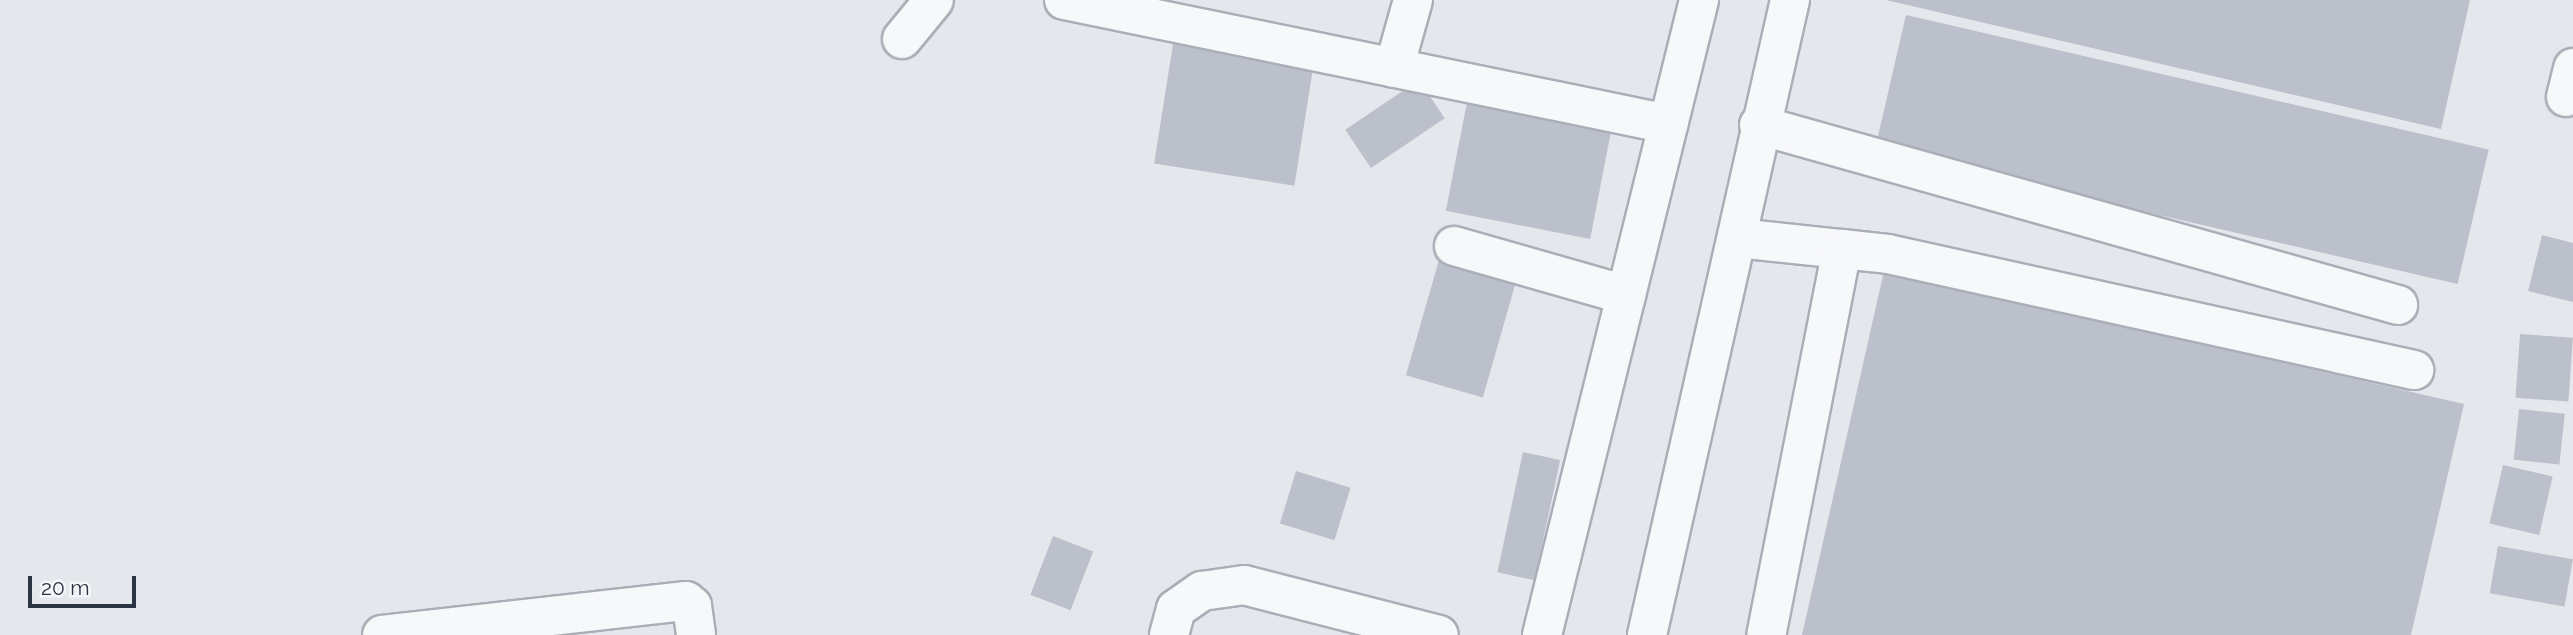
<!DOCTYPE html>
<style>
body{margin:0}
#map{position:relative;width:2573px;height:635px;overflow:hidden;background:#e4e7ec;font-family:Raleway,sans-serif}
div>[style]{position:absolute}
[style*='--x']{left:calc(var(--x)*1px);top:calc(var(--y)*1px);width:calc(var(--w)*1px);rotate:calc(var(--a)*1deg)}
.building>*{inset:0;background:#bbc0ca;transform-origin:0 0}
.roads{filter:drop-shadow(2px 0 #a9aeb7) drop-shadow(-2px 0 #a9aeb7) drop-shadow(0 2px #a9aeb7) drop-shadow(0 -2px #a9aeb7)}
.minor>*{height:38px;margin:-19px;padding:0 19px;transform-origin:19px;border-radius:19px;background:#f7f8fa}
span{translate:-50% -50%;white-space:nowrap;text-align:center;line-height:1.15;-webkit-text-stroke:5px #f4f6f9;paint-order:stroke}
.scale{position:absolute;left:28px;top:576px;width:108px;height:32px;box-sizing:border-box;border:4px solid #2b3445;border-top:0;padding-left:9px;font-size:21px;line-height:24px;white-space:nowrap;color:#2b3445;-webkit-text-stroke:5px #f4f6f9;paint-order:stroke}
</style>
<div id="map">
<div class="building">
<i style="clip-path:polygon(1886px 0,2470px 0,2441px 129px)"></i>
<i style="left:1906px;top:15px;width:598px;height:138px;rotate:13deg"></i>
<i style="left:1174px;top:38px;width:142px;height:127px;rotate:9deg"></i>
<i style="left:1419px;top:80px;width:46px;height:89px;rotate:56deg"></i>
<i style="left:1468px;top:97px;width:147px;height:116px;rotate:11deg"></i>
<i style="clip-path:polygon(2542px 235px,2573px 243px,2573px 302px,2528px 291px)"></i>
<i style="left:1439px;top:260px;width:80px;height:120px;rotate:16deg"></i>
<i style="clip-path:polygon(1884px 271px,2464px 404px,2411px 635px,1802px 635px)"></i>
<i style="left:2520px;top:334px;width:53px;height:64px;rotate:4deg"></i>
<i style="left:2519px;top:409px;width:46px;height:51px;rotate:6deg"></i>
<i style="left:1523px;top:452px;width:38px;height:123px;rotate:12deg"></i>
<i style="left:2503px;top:465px;width:51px;height:60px;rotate:13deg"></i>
<i style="left:1296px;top:471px;width:57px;height:55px;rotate:17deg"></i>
<i style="left:1053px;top:536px;width:43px;height:63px;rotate:21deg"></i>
<i style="left:2498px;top:546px;width:76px;height:48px;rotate:10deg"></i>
</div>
<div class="roads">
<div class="minor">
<i style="--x:1064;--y:0;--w:617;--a:11.6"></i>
<i style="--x:902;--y:39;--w:50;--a:-50.6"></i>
<i style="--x:1394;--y:68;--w:71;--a:-74.4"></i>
<i style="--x:2566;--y:97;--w:30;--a:-76"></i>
<i style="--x:1759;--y:125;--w:664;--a:15.73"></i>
<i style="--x:1737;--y:238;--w:106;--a:6"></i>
<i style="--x:1842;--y:249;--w:393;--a:101.1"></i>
<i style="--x:1454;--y:246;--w:179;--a:15.9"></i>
<i style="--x:1842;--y:249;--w:46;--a:6.2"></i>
<i style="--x:1888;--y:254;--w:539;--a:12.44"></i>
<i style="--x:382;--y:635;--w:306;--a:-6.4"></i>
<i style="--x:686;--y:601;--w:8;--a:40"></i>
<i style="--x:692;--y:606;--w:29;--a:82"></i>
<i style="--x:1169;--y:635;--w:27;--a:-75"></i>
<i style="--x:1176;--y:609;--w:32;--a:-35"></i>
<i style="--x:1202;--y:591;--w:42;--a:-8.1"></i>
<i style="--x:1244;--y:585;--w:201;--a:14.4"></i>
<i style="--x:1542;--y:635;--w:654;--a:-76.11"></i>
<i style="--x:1647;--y:635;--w:651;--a:-77.31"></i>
</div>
</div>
<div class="scale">20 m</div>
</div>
